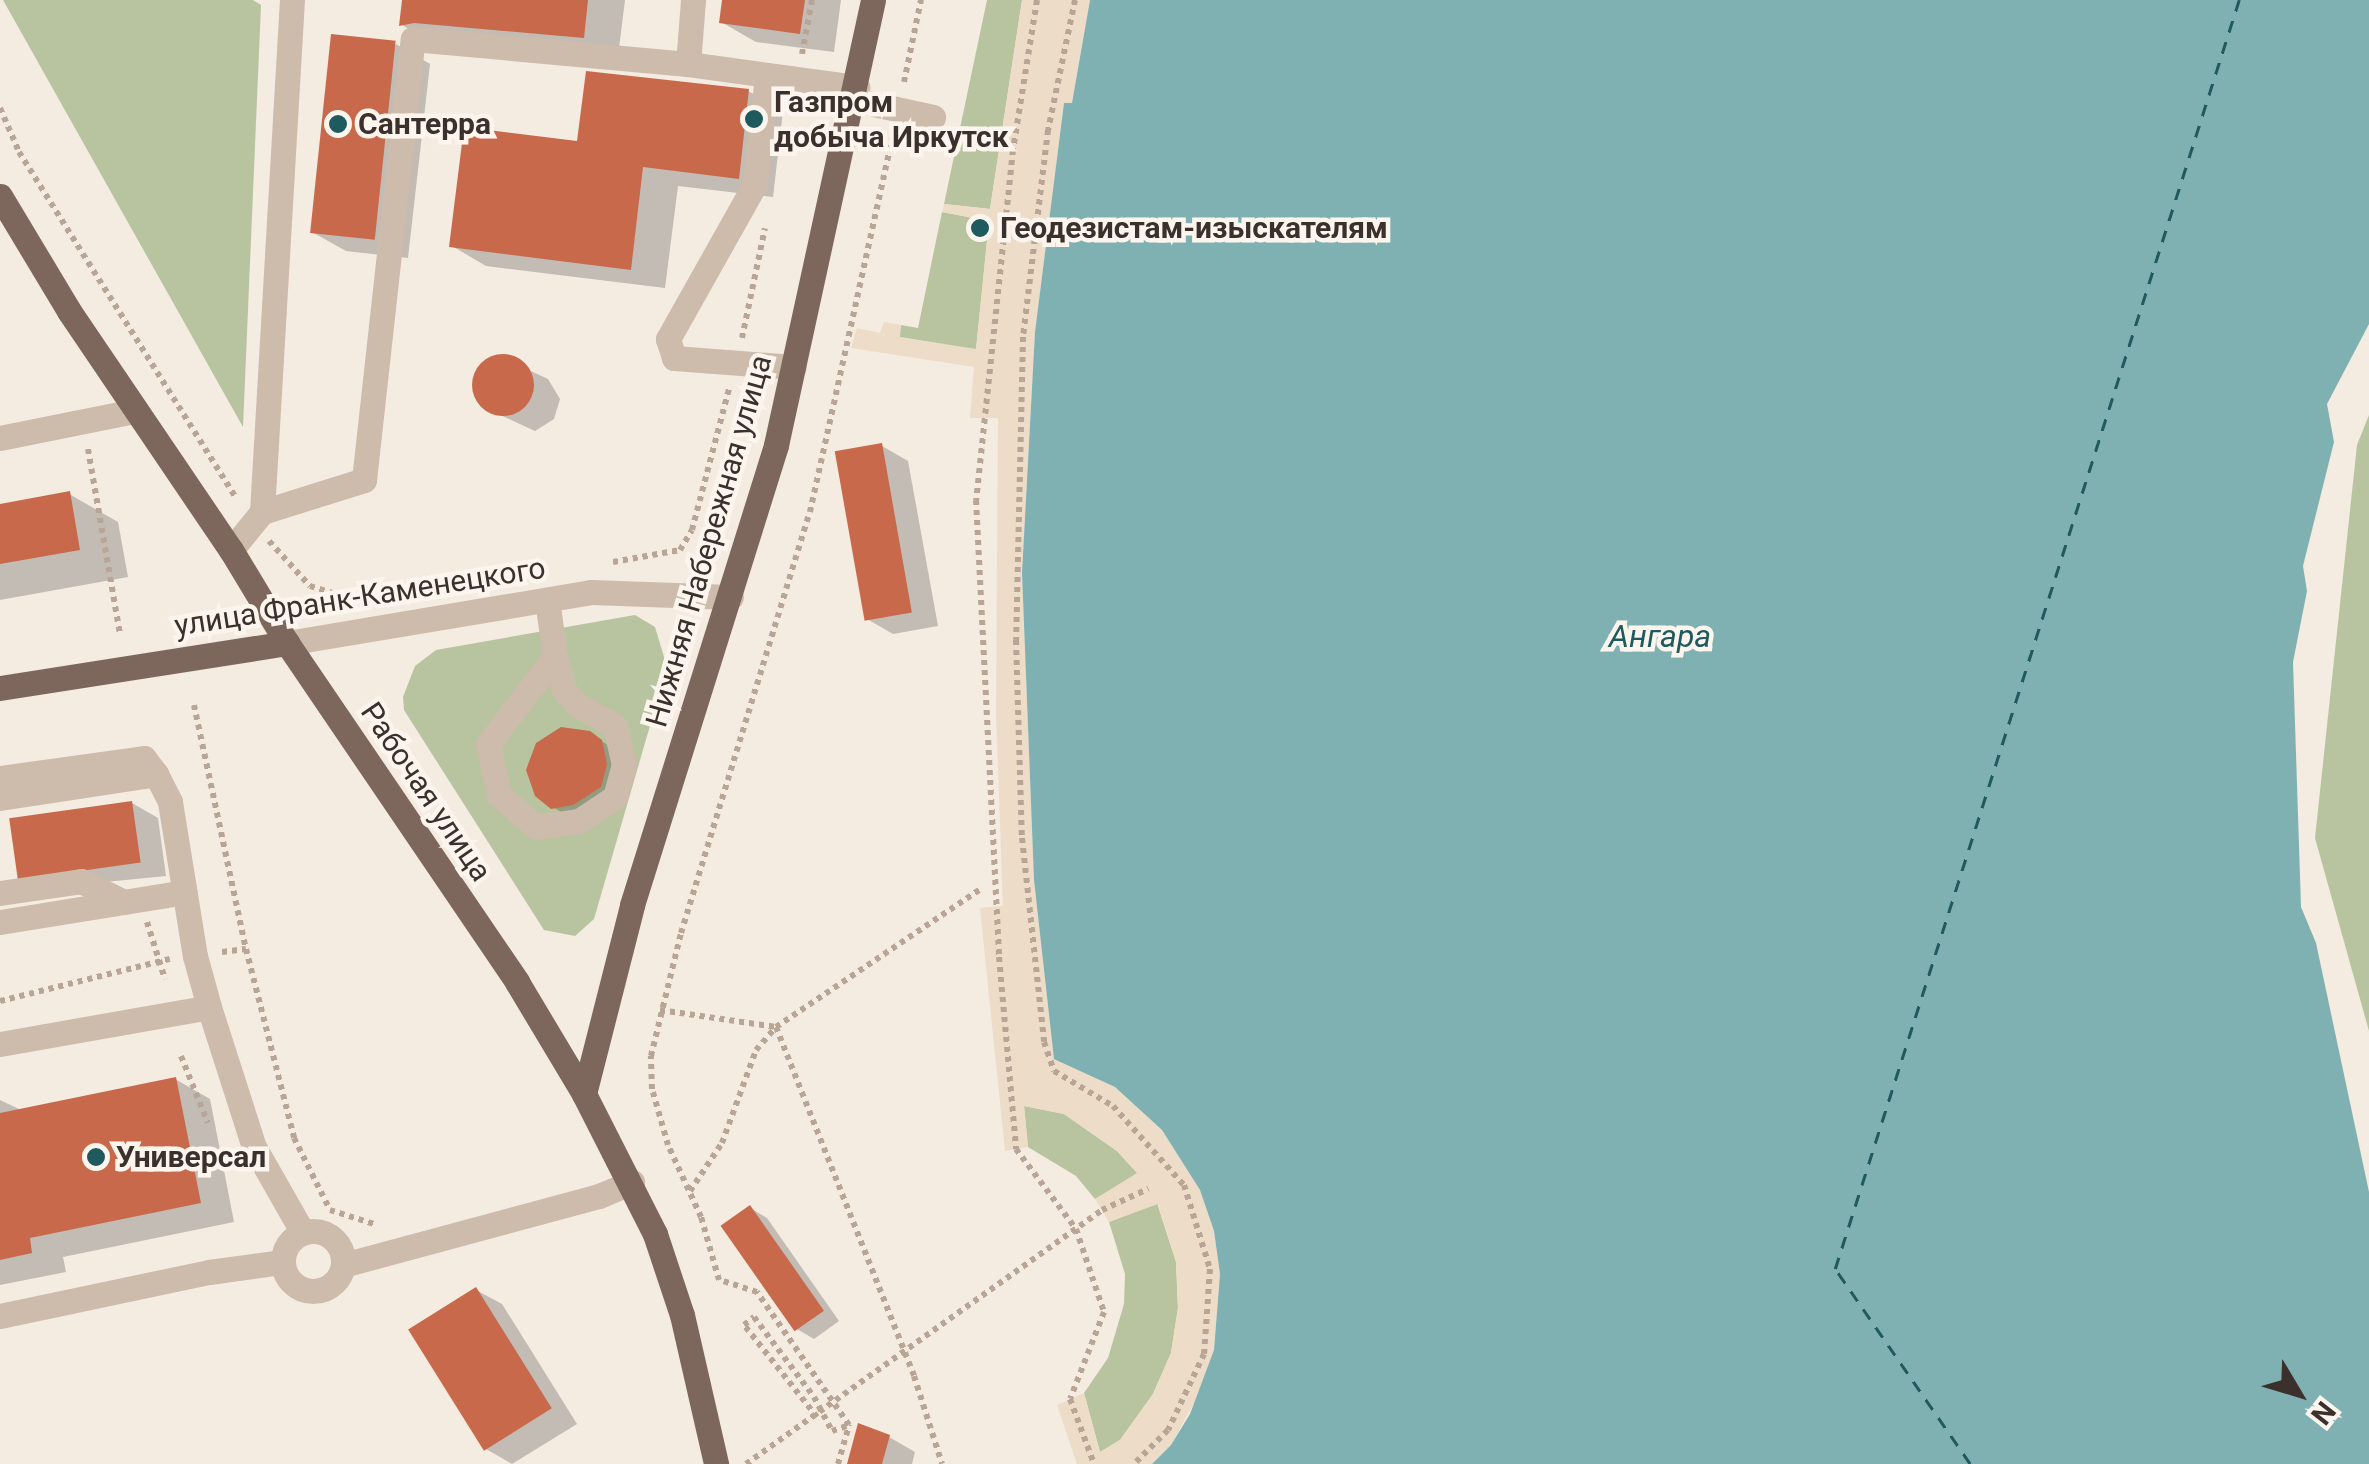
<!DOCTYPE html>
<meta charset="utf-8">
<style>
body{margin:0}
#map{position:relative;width:2369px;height:1464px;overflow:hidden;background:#f4ebe1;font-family:Roboto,sans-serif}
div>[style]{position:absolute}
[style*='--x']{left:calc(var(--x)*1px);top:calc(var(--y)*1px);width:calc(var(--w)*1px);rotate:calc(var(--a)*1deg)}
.green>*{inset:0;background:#b8c4a0}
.plaza>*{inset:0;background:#ecdcc8}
.water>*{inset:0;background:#7fb0b2}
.shadow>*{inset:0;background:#0003}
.ferry>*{height:2.5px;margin-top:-1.25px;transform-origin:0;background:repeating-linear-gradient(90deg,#1f5a5e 0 12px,transparent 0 22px)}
.building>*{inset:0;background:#c8694b;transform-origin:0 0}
.round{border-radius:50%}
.path>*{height:6px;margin-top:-3px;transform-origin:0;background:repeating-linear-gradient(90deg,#b9a596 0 5px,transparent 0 10px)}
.minor>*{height:25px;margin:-12.5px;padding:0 12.5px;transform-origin:12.5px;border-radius:12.5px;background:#cdbbac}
.minor>.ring{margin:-12.5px;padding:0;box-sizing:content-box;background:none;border:25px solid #cdbbac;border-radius:50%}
.major>*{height:25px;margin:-12.5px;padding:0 12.5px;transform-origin:12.5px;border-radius:12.5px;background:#7d675c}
.dots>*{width:28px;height:28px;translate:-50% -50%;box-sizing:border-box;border:5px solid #fbf5ee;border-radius:50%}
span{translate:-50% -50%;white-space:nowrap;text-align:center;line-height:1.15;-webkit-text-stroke:9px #fbf5ee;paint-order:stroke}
.poi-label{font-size:30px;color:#3b302b;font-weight:700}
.left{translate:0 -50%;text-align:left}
.street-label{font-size:30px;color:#3b302b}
.water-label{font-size:32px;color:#1f5a5e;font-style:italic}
.north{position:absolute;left:2249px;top:1344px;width:100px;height:100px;-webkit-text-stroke:8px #fbf5ee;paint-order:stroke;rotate:128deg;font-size:28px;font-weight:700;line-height:40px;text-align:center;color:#3b302b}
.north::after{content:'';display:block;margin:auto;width:35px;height:45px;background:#3b302b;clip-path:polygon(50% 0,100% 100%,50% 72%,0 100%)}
</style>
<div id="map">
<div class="green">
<i style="clip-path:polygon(3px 0,253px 0,261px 5px,243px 427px)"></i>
<i style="clip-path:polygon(987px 0,1022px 0,990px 209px,944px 204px)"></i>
<i style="clip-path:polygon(942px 212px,989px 221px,976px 350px,899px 337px,901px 325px,918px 328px)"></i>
<i style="clip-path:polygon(2369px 415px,2369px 1031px,2315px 838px,2357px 445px)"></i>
<i style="clip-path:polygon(635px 615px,655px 627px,667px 667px,594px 919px,575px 936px,544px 930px,404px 710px,403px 697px,415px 666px,436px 650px)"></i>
<i style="clip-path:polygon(1024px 1106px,1064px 1114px,1117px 1151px,1138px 1174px,1095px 1199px,1076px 1176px,1028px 1147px)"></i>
<i style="clip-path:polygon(1157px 1203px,1176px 1262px,1178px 1308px,1171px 1353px,1153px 1394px,1120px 1440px,1100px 1452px,1084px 1393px,1108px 1358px,1124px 1304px,1125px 1274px,1109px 1222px)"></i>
</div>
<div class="plaza">
<i style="clip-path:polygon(1022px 0,1090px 0,1072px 103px,1064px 104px,1035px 332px,1022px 573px,1034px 880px,1054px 1058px,1115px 1087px,1162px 1130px,1200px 1190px,1214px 1231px,1220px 1274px,1214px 1350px,1203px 1386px,1171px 1445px,1152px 1464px,1077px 1464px,1057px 1405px,1084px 1393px,1100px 1452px,1120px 1440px,1153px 1394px,1171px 1353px,1178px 1308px,1176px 1262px,1158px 1204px,1109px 1222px,1095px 1199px,1137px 1173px,1117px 1151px,1064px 1114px,1024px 1106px,1028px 1147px,1005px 1151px,980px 908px,1003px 906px,996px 715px,998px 418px,970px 418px,974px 367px,851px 348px,857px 328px,880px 333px,884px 322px,901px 325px,900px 337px,976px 349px,989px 221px,942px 212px,944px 204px,990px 209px)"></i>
</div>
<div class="water">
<i style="clip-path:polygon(1090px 0,2369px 0,2369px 324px,2327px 404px,2334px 442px,2303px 566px,2307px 591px,2293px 662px,2301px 907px,2316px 943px,2369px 1192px,2369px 1464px,1152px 1464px,1171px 1445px,1190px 1414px,1214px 1350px,1220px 1274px,1214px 1231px,1200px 1190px,1162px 1130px,1115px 1087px,1054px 1059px,1034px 880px,1022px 573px,1035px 332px,1064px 103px,1072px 103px)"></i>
</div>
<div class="shadow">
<i style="clip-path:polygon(405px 0,625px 0,618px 56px,436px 44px,402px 25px)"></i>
<i style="clip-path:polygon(724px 0,841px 0,834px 52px,756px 42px,721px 22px)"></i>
<i style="clip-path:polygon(396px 44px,430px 64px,408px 258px,346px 251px,312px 232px)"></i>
<i style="clip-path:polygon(748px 91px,783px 111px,773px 197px,678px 186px,665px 288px,486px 266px,452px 246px,579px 144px)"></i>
<i style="clip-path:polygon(498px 356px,548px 379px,560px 399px,554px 419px,535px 431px,485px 408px,473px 388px,475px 377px,480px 367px)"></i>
<i style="clip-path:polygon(882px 446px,908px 461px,938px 626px,893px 634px,867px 619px)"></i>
<i style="clip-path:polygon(69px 494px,118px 522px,128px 577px,0 600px,0 506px)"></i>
<i style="clip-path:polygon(589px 734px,617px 750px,632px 780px,627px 801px,600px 819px,573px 819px,546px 803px)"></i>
<i style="clip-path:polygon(132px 803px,158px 818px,166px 876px,45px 888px,19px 873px)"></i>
<i style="clip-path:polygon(175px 1079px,210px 1099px,234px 1222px,63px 1257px,66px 1272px,0 1285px,0 1100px,23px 1111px)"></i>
<i style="clip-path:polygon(750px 1208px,767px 1218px,839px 1321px,814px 1339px,797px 1329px)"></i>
<i style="clip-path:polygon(476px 1290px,502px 1304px,577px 1424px,512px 1464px,486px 1449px)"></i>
<i style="clip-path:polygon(889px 1437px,915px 1452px,912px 1464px,849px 1464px)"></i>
</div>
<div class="ferry">
<i style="--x:1970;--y:1464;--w:237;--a:-124.7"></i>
<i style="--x:1835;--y:1269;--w:1332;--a:-72.34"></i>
</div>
<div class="building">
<i style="clip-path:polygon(402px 0,588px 0,584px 38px,414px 23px,399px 26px)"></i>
<i style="clip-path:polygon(722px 0,805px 0,800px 34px,719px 23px)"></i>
<i style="left:331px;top:34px;width:65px;height:200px;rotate:6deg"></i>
<i style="clip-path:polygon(586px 71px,749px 89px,739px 179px,643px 167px,631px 270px,449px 247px,464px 127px,577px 141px)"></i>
<i class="round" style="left:472px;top:354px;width:62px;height:62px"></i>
<i style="left:882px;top:443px;width:172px;height:48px;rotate:80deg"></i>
<i style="clip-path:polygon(70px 491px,80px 550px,0 564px,0 504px)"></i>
<i style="clip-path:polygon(561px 727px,590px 731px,602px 740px,607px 764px,601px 787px,573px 805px,551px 809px,535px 796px,526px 770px,536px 743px)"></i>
<i style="left:132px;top:801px;width:62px;height:124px;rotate:82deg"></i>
<i style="clip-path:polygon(176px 1077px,201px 1203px,30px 1238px,32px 1253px,0 1260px,0 1113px)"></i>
<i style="left:750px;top:1205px;width:129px;height:36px;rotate:55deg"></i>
<i style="left:476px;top:1287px;width:143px;height:80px;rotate:58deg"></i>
<i style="clip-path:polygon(858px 1423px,890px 1435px,882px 1464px,847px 1464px)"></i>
</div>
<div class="path">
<i style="--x:1037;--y:0;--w:152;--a:99.1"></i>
<i style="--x:1013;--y:150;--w:352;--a:96"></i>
<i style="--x:976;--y:500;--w:458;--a:87.1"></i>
<i style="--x:999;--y:957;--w:193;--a:84.9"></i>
<i style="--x:1016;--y:1149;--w:100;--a:53.1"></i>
<i style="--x:1076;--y:1229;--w:88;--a:71.4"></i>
<i style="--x:1104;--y:1312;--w:93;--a:111.3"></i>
<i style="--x:1070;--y:1399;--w:69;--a:69.7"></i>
<i style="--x:1075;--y:0;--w:133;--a:101.7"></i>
<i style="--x:1048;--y:130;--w:209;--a:96.9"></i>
<i style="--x:1023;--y:337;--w:303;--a:91.3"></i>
<i style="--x:1016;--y:640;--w:198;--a:88.3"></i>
<i style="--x:1022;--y:838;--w:205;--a:83.8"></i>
<i style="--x:1044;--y:1042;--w:31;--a:71"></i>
<i style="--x:1054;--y:1071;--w:69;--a:30.7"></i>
<i style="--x:1113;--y:1106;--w:106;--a:48.1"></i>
<i style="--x:1184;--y:1185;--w:88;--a:72.8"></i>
<i style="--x:1210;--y:1269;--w:85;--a:94"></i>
<i style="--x:1204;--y:1354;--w:84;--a:115.3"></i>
<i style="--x:1168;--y:1430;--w:48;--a:135"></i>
<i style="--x:802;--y:54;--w:55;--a:-79.5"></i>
<i style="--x:904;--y:82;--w:84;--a:-78.3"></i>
<i style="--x:0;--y:108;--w:48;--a:66.6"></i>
<i style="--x:19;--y:152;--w:406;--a:57.9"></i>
<i style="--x:742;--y:338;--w:112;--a:-78.2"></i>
<i style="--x:88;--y:449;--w:189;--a:80.2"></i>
<i style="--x:269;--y:541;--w:61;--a:47.7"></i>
<i style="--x:310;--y:586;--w:47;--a:17.3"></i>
<i style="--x:613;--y:562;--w:68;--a:-10.2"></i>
<i style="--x:680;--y:550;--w:23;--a:-59"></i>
<i style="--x:692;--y:530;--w:146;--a:-75.3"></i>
<i style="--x:194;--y:705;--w:249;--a:78"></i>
<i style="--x:246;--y:949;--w:195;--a:75.7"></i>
<i style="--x:294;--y:1138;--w:80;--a:63.4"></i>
<i style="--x:330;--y:1210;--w:49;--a:17.7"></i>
<i style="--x:147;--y:922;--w:60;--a:72.5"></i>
<i style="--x:222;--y:952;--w:24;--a:-7"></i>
<i style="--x:0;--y:1001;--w:175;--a:-13.9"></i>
<i style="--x:660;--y:1010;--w:117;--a:8.3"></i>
<i style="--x:776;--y:1027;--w:375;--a:68.4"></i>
<i style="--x:914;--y:1376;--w:92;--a:72.3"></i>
<i style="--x:181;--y:1056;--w:72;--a:68.1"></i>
<i style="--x:690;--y:1191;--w:58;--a:-56.3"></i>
<i style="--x:722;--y:1143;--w:99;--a:-69.9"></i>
<i style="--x:756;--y:1050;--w:30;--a:-49"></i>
<i style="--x:776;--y:1027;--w:245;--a:-34"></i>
<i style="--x:817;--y:1417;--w:117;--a:-128.4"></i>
<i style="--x:744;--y:1325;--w:13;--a:-39"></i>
<i style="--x:754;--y:1317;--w:100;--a:53.1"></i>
<i style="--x:814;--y:1397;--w:38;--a:62"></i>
<i style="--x:832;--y:1431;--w:18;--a:-19"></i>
<i style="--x:746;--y:1464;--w:437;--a:-35.5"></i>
<i style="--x:1102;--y:1210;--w:51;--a:-24.5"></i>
<i style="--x:838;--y:1464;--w:41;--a:-74.2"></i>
<i style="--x:849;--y:1425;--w:162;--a:-124.7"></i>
<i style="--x:757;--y:1292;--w:40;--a:-162"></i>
<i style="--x:719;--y:1280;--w:66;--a:-105.9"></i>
<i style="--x:701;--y:1217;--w:79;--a:-114.6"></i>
<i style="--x:668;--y:1145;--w:58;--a:-105.9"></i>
<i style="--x:652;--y:1089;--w:33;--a:-92"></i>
<i style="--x:651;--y:1056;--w:127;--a:-76.3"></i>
<i style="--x:681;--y:933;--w:440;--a:-73"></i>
<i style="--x:810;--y:512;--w:388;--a:-77.6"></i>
</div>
<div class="minor">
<i style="--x:688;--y:64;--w:64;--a:-85.5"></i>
<i style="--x:767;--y:76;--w:109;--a:96.3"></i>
<i style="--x:755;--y:184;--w:178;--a:119.3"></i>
<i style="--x:668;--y:339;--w:20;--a:72"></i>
<i style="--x:674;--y:358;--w:120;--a:4.3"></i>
<i style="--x:855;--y:100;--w:80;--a:12.3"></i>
<i style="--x:0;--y:438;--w:137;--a:-11.4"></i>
<i style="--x:262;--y:512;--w:513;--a:-86.65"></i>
<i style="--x:231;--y:550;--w:49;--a:-50.8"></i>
<i style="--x:262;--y:512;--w:107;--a:-17.4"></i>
<i style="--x:364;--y:480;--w:444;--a:-83.7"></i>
<i style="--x:413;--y:39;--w:276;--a:5.2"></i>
<i style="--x:688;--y:64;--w:171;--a:7.8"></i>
<i style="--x:547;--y:600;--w:57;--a:81.9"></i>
<i style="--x:287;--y:643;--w:308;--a:-9.5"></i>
<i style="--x:591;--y:592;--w:140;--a:2"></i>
<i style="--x:555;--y:656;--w:35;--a:75"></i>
<i style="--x:564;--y:690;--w:18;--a:49"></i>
<i style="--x:576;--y:704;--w:45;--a:29.4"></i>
<i style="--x:615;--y:726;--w:39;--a:77"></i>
<i style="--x:624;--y:764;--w:34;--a:105"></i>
<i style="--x:615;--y:797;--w:43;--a:146.3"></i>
<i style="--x:579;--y:821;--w:43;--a:172.1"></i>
<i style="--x:536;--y:827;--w:49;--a:-139.1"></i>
<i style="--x:499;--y:795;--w:52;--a:-102.2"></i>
<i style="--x:488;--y:744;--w:111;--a:-52.7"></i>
<i style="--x:0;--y:778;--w:145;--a:-7.9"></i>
<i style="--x:144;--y:758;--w:20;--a:53"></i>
<i style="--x:156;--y:774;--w:31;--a:63"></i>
<i style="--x:170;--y:802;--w:156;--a:80.8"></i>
<i style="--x:195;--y:956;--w:53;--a:74.6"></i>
<i style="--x:209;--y:1007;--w:147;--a:72.2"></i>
<i style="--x:254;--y:1147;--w:99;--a:60.3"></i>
<i style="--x:0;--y:798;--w:158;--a:-8.7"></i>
<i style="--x:0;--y:893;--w:82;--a:-8.4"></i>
<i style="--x:81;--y:881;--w:48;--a:26"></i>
<i style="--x:0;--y:922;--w:187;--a:-9.2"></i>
<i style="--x:0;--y:1044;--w:212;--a:-10"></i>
<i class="ring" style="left:283px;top:1231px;width:35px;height:35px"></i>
<i style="--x:343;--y:1265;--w:265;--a:-15.1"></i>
<i style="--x:599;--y:1196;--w:36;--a:-23"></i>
<i style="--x:0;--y:1316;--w:214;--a:-11.9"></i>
<i style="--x:209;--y:1272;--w:74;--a:-7.8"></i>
</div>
<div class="major">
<i style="--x:0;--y:196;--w:134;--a:59"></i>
<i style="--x:69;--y:311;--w:289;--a:55.9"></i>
<i style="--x:231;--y:550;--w:109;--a:58.9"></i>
<i style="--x:287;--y:643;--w:410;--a:55.8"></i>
<i style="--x:517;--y:982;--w:131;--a:59.1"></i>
<i style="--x:584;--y:1094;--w:157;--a:63.1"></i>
<i style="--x:655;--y:1234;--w:85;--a:71.6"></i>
<i style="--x:682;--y:1315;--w:153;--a:77.1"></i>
<i style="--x:0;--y:688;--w:291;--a:-8.9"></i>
<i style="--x:584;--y:1094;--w:195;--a:-75.7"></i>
<i style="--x:632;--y:905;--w:482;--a:-72.6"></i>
<i style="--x:776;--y:445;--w:455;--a:-77.7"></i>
</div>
<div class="dots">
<i style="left:754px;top:119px;background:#1f5a5e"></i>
<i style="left:338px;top:124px;background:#1f5a5e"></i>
<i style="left:980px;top:228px;background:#1f5a5e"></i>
<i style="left:96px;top:1157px;background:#1f5a5e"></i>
</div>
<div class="poi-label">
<span class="left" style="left:774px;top:119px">Газпром<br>добыча Иркутск</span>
<span class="left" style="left:358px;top:124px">Сантерра</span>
<span class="left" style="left:1000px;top:228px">Геодезистам-изыскателям</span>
<span class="left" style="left:116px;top:1157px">Универсал</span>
</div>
<div class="street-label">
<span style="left:709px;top:541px;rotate:-74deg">Нижняя Набережная улица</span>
<span style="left:360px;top:597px;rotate:-9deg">улица Франк-Каменецкого</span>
<span style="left:426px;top:792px;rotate:56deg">Рабочая улица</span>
</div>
<div class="water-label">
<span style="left:1660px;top:636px">Ангара</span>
</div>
<div class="north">N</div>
</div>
